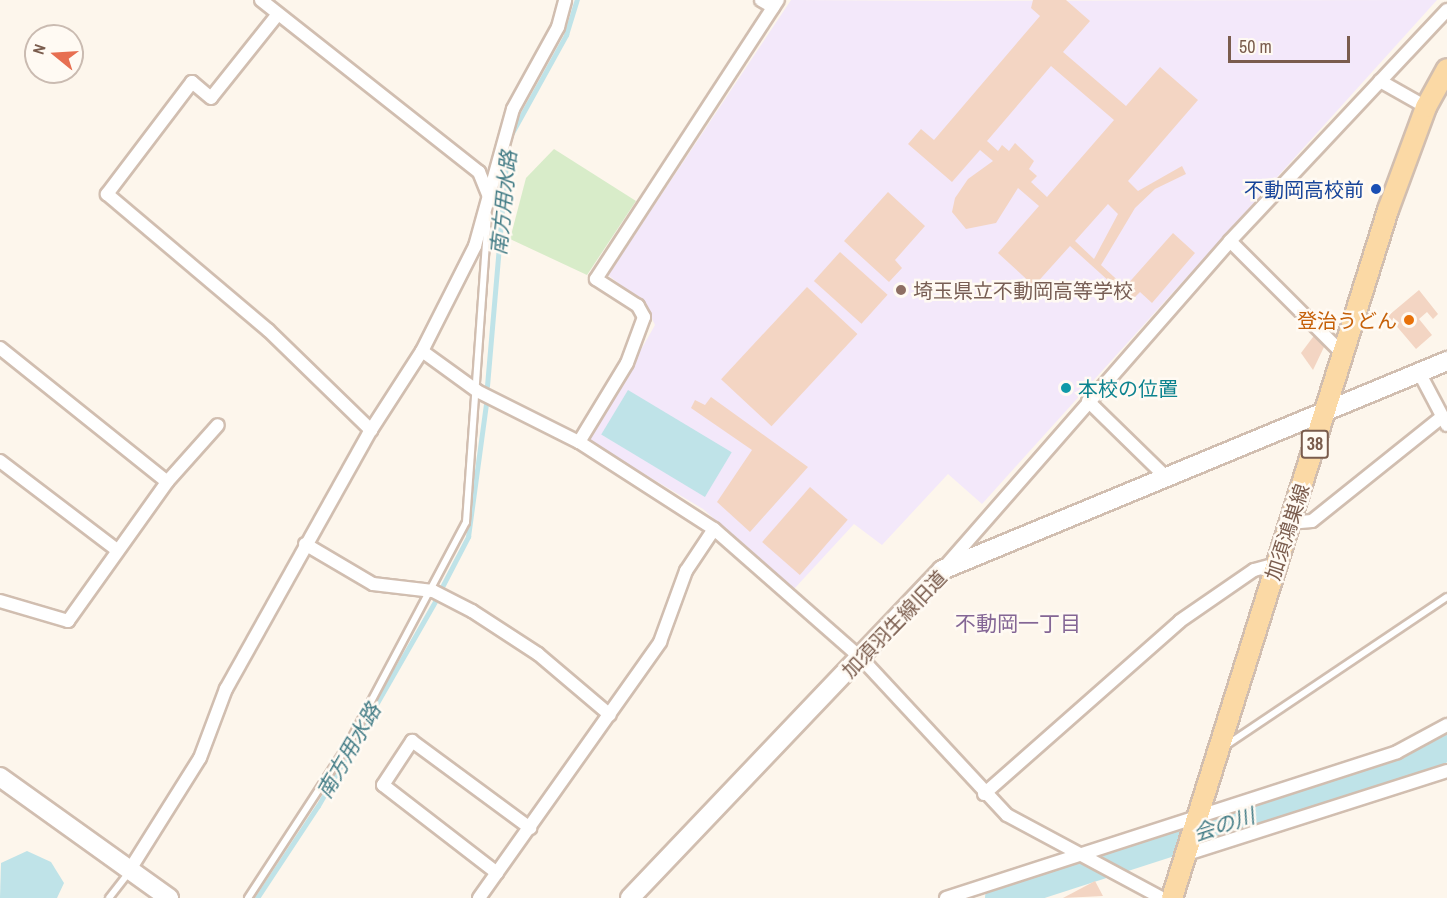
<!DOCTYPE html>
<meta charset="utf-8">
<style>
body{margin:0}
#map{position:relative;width:1447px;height:898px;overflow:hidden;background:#fdf6ec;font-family:"Archivo Narrow","Noto Sans JP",sans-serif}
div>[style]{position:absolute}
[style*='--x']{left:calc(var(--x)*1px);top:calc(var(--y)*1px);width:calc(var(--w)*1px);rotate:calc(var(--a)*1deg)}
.education>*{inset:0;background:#f3e8fa}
.green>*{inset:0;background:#d8ecc9}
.water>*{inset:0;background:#bfe3e8;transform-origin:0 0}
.stream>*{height:4.5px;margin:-2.25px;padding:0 2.25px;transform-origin:2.25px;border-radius:2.25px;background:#bfe3e8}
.river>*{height:28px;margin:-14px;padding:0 14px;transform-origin:14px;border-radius:14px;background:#bfe3e8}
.building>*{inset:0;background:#f3d5c3;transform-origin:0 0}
.roads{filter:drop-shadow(2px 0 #d1beb0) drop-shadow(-2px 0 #d1beb0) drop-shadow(0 2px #d1beb0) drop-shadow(0 -2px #d1beb0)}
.lane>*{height:6px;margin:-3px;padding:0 3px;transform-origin:3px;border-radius:3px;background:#fff}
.street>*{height:12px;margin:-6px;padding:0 6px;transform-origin:6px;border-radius:6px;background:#fff}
.secondary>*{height:18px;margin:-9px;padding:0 9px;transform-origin:9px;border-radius:9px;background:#fff}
.primary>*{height:20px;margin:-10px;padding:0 10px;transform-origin:10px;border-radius:10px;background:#fbd9a5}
.dots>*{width:16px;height:16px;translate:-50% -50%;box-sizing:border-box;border:3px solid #fffaf3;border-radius:50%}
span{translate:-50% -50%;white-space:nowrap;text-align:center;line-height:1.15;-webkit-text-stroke:5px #fffaf3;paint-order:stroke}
.shield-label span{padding:2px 4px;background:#fffaf3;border:2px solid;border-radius:4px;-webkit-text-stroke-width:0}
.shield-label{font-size:18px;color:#7a5c4d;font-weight:700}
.transit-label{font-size:20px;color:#164399}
.right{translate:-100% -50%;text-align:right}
.education-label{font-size:20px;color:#785e54}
.left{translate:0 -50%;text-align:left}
.food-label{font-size:20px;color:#c56008}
.culture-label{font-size:20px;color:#0d838f}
.street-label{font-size:20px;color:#7a5c4d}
.water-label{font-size:21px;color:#437c86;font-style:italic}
.neighbourhood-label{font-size:21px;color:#846695}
.north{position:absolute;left:24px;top:24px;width:60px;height:60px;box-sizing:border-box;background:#fffaf3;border:2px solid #cabbb1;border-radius:50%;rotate:288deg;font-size:16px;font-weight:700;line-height:24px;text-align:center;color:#7a5c4d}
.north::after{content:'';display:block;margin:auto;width:21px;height:27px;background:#e76f51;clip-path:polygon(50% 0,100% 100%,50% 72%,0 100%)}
.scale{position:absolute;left:1228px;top:36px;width:122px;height:27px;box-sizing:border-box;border:3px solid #7a5c4d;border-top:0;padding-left:8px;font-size:18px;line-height:21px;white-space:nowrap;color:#7a5c4d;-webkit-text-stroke:4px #fffaf3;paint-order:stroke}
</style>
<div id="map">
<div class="education">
<i style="clip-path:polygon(791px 0,955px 1px,1437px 0,982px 504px,948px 474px,882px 545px,854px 524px,794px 589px,703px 509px,589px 441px,655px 325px,645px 304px,608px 275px)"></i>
</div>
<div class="green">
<i style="clip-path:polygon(554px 149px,636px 201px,587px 275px,510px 239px,526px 178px)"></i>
</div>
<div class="water">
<i style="left:628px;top:390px;width:121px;height:52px;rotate:31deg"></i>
<i style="clip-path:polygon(27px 851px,51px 862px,64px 883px,57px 898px,0 898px,1px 863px)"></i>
</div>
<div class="stream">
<i style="--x:512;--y:133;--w:112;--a:-61.1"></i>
<i style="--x:566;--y:35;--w:37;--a:-73"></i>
<i style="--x:487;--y:386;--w:235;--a:-85.1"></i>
<i style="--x:441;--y:589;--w:59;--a:-62.6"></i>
<i style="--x:468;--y:537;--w:134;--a:-82.3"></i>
<i style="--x:257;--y:898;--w:110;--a:-56.5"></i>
<i style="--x:318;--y:806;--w:237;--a:-60.2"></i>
</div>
<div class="river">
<i style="--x:999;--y:898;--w:443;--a:-17.9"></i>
<i style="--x:1421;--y:762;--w:31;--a:-32"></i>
</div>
<div class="building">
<i style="clip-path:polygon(evenodd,1033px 0,1066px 0,1090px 21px,1063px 52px,1126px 106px,1160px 67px,1198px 100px,1128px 181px,1138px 191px,1182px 166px,1186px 174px,1155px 189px,1135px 208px,1101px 265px,1125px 287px,1173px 233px,1195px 253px,1152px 303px,1140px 292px,1131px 301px,1070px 246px,1034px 286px,998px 253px,1039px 206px,1018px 188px,996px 223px,966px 229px,952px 212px,955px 198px,968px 179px,993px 161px,980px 150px,952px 182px,908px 144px,921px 129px,934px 140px,1040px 16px,1031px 8px,1033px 0,1051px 66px,1114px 120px,1047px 197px,1031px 182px,1037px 176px,1029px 169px,1034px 161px,1015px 143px,1009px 151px,1002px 145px,998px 151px,987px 141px,1051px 66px,1033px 0,1108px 204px,1118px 214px,1094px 259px,1075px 241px,1108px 204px)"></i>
<i style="clip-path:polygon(888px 192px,925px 226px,895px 260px,902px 268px,889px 282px,844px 241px)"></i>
<i style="left:840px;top:252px;width:64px;height:39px;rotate:42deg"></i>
<i style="left:807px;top:287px;width:69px;height:126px;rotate:43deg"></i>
<i style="clip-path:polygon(1419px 290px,1438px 314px,1433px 319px,1427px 312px,1419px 319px,1432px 335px,1416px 349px,1388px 316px)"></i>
<i style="clip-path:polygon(1316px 333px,1324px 347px,1313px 370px,1301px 353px)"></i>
<i style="clip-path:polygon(711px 397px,808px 467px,750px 532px,717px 502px,752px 450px,691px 408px,695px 400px,705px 405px)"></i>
<i style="left:810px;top:487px;width:50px;height:73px;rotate:41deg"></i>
<i style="clip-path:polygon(1095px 881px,1103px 896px,1063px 898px)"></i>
</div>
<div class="roads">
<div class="lane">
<i style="--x:1225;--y:746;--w:267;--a:-33.9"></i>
<i style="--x:109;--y:898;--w:33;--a:-52"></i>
<i style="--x:248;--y:898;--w:185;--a:-56.9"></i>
<i style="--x:349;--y:743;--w:250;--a:-62.1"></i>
<i style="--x:466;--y:522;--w:308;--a:-85.9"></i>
</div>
<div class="street">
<i style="--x:261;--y:0;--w:278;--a:38.3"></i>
<i style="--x:479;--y:172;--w:27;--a:68"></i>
<i style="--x:761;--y:0;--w:14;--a:30"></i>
<i style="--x:278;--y:14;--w:107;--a:128.6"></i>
<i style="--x:211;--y:98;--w:25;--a:-140"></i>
<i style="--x:192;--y:82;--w:141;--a:127.2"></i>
<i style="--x:107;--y:194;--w:211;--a:40.2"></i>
<i style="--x:268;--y:330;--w:144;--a:44.2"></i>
<i style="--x:1380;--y:81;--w:53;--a:29.5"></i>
<i style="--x:1230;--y:241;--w:161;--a:45"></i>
<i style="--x:0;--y:348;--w:214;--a:38.7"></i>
<i style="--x:422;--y:351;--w:68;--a:36"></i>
<i style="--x:477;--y:391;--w:114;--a:26.6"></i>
<i style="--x:579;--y:442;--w:161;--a:32.8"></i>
<i style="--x:714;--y:529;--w:196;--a:41.3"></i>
<i style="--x:861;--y:658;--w:214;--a:47.1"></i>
<i style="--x:1007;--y:815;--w:176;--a:28.2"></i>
<i style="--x:1419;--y:372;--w:60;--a:62.2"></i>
<i style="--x:1088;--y:401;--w:109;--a:44.3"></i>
<i style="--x:579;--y:442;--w:92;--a:-58.7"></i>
<i style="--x:627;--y:363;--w:49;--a:-69.7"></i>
<i style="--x:644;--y:317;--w:13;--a:-119"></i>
<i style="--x:638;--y:306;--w:50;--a:-147.3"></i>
<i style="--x:596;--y:279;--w:333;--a:-56.9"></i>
<i style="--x:0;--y:461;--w:147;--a:37.3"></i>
<i style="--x:1289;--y:523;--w:23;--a:-5"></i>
<i style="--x:1312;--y:521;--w:166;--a:-38.7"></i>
<i style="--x:305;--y:544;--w:79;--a:30.5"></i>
<i style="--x:373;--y:584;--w:60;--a:6.7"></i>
<i style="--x:433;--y:591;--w:44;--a:27.1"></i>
<i style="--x:472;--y:611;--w:79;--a:33.1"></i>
<i style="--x:538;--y:654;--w:94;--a:40.3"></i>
<i style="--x:943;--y:569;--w:436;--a:-48.8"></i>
<i style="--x:1230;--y:241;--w:317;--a:-46.8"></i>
<i style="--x:0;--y:601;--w:71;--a:16.4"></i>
<i style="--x:68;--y:621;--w:171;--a:-54.5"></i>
<i style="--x:167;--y:482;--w:76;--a:-48.2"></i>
<i style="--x:984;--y:794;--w:261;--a:-41.4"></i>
<i style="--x:1180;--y:621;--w:90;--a:-34.6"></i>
<i style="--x:1254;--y:570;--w:23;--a:-15"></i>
<i style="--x:1187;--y:854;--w:273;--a:-17.7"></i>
<i style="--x:129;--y:871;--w:133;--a:-57.9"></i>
<i style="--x:200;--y:758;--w:74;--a:-69.4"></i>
<i style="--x:226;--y:689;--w:297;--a:-60.8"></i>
<i style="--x:371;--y:430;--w:94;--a:-57.2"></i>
<i style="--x:422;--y:351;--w:118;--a:-63.2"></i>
<i style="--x:475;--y:246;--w:142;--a:-74.5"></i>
<i style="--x:513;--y:109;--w:94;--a:-61.2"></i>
<i style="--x:558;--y:27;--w:28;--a:-75"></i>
<i style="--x:497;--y:873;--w:144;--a:-142.3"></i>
<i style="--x:383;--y:785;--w:53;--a:-56.6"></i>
<i style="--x:412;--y:741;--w:147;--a:36.4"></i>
<i style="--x:479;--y:898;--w:314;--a:-54.7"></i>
<i style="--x:660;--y:642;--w:76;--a:-69.9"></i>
<i style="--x:686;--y:571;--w:50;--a:-56.3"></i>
<i style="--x:946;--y:898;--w:474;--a:-17.9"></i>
<i style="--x:1397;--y:752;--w:57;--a:-28.4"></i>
</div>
<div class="secondary">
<i style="--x:0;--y:777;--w:208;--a:35.6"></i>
<i style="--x:630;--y:898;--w:453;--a:-46.4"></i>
<i style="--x:942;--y:570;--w:547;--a:-22.48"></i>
</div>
<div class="primary">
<i style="--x:1172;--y:898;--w:721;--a:-72.57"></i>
<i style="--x:1388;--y:210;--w:110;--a:-69.7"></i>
<i style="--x:1426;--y:107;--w:43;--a:-61.1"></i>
</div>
</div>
<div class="dots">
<i style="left:1376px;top:189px;background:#1a4fb4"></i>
<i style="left:901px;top:290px;background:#8d6e63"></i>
<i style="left:1409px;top:320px;background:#e8710a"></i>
<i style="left:1066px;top:388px;background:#0f9aa8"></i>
</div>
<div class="shield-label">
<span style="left:1315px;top:444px">38</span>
</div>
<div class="transit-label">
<span class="right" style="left:1364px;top:189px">不動岡高校前</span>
</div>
<div class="education-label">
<span class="left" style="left:913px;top:290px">埼玉県立不動岡高等学校</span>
</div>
<div class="food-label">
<span class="right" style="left:1397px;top:320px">登治うどん</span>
</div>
<div class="culture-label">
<span class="left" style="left:1078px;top:388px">本校の位置</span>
</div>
<div class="street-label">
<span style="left:1287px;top:532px;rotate:-72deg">加須鴻巣線</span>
<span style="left:894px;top:624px;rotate:-46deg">加須羽生線旧道</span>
</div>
<div class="water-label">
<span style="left:504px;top:203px;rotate:-84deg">南方用水路</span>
<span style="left:349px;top:751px;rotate:-60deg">南方用水路</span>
<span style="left:1224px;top:825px;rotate:-18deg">会の川</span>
</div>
<div class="neighbourhood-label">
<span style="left:1018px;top:624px">不動岡一丁目</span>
</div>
<div class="north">N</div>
<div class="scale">50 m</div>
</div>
